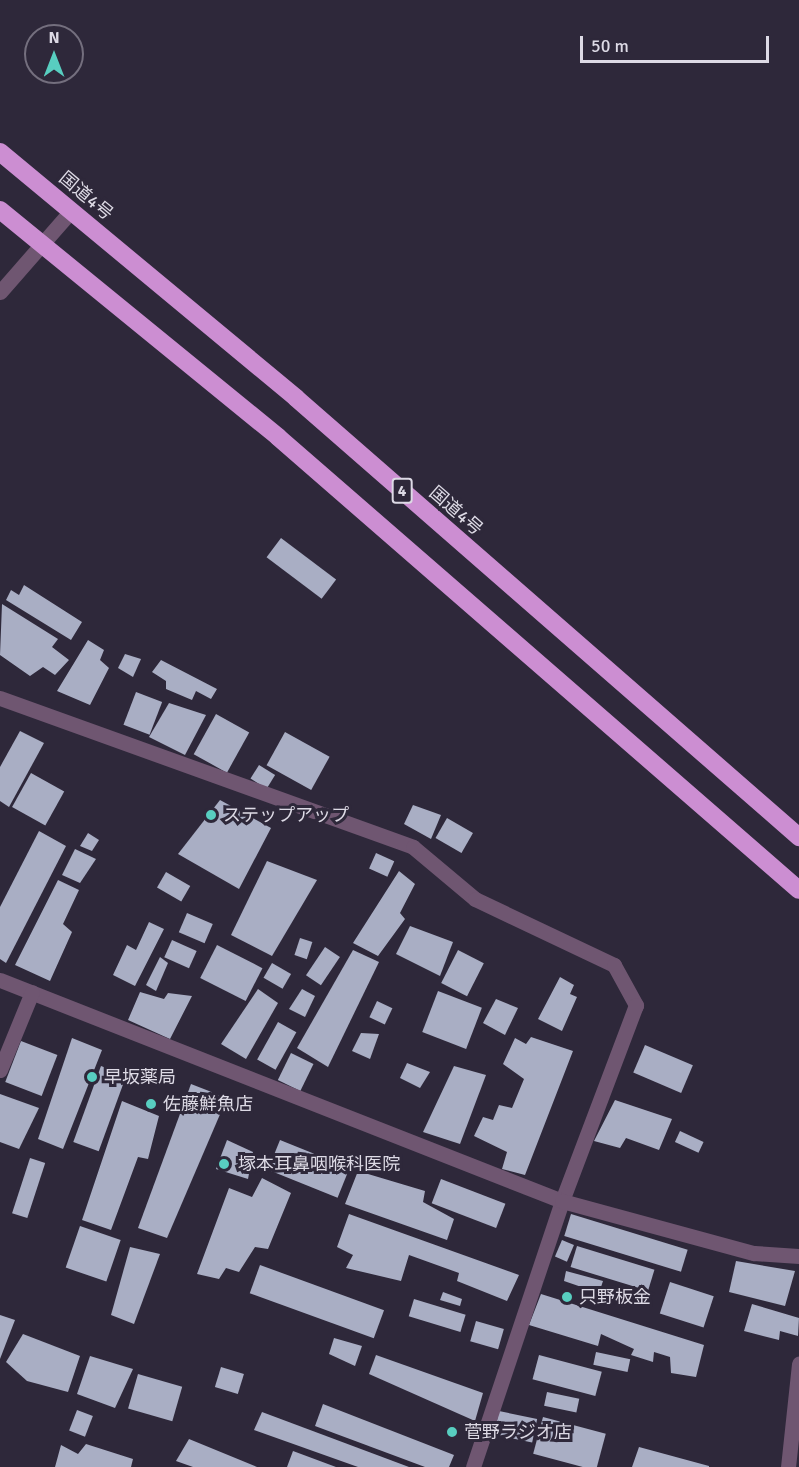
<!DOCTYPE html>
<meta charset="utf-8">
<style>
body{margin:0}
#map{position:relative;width:799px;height:1467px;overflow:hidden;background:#2e283a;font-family:Signika,"Noto Sans JP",sans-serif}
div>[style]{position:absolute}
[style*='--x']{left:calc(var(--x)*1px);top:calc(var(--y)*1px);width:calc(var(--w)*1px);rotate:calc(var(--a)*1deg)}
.building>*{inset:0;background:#a9aec4;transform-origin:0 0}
.street>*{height:15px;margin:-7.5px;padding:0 7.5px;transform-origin:7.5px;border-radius:7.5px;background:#6f5671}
.highway>*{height:18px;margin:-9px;padding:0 9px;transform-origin:9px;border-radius:9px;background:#cc8ed2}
.dots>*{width:16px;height:16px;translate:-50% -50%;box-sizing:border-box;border:3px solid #2e283a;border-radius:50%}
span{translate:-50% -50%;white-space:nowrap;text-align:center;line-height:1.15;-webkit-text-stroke:6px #2e283a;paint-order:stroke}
.shield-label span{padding:2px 4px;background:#2e283a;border:2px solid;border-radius:4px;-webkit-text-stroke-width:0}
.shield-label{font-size:16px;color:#dddae5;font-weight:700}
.street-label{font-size:18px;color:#dddae5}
.poi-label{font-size:18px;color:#dddae5}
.left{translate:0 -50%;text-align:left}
.north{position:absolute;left:24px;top:24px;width:60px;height:60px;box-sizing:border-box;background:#2e283a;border:2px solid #746f7e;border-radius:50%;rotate:0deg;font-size:16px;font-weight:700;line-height:24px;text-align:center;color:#dddae5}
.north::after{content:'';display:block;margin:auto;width:21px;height:27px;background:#58cec0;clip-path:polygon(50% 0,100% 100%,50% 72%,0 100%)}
.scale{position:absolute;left:580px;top:36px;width:189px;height:27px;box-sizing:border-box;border:3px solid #dddae5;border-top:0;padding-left:8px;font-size:18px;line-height:21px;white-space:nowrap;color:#dddae5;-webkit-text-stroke:4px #2e283a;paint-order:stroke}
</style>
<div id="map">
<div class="building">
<i style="left:281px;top:538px;width:69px;height:24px;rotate:37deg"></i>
<i style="clip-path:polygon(24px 585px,82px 622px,71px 640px,6px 600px,11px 590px,19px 595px)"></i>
<i style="clip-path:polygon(2px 604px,58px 639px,52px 647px,69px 660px,55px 675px,43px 667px,30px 676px,0 655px)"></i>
<i style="clip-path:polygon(88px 640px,104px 650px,100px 660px,109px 668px,90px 705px,57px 691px)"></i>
<i style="clip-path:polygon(125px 654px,141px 659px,133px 677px,118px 668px)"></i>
<i style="clip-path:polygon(161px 660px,217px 689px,211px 699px,196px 691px,192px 700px,166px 689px,166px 681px,152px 672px)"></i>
<i style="left:136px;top:692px;width:28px;height:35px;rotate:21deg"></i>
<i style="clip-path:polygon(169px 703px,206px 715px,185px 755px,149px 737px)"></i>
<i style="left:216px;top:714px;width:38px;height:46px;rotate:29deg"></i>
<i style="clip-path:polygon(20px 731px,44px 743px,9px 807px,0 801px,0 767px)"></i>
<i style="left:285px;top:732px;width:51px;height:38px;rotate:29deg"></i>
<i style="left:259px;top:765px;width:19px;height:16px;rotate:32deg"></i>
<i style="left:31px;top:773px;width:38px;height:39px;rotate:29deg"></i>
<i style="clip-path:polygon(220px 800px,271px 828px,239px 889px,178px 854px)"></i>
<i style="clip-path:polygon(413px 805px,441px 815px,431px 839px,404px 824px)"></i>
<i style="left:447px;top:818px;width:30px;height:23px;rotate:30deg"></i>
<i style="clip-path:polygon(39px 831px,66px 846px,6px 963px,0 959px,0 907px)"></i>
<i style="clip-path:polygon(88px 833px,99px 840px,92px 851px,80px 846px)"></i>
<i style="clip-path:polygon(75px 849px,96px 859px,80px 883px,62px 875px)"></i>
<i style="left:376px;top:853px;width:20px;height:17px;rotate:24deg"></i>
<i style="clip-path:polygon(267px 861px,317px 880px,272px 956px,231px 935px)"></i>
<i style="clip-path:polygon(399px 871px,415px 884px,400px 913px,405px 919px,378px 956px,353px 943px)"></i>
<i style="left:166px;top:872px;width:28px;height:18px;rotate:30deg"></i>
<i style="clip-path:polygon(58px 880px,79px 890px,63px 924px,72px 932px,50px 981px,15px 965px)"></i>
<i style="left:187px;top:913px;width:28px;height:21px;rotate:23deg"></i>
<i style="clip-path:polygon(149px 922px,164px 929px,135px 986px,113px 975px,127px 945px,136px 950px)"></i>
<i style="clip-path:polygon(410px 926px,453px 942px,440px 976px,396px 954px)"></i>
<i style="left:300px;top:938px;width:13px;height:18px;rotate:18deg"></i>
<i style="left:172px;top:940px;width:27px;height:19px;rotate:24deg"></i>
<i style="left:217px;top:945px;width:51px;height:37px;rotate:27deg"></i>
<i style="left:325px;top:947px;width:18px;height:34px;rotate:34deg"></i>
<i style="clip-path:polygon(353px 950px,379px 962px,328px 1067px,297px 1048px)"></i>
<i style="left:458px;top:950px;width:29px;height:37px;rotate:27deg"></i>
<i style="clip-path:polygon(160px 957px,168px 963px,156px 991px,146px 985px)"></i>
<i style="left:272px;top:963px;width:22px;height:17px;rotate:30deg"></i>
<i style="clip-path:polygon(560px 977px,574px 985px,570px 994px,577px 997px,562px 1031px,538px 1019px)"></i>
<i style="clip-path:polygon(258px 989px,278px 1003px,246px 1059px,221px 1044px)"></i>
<i style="clip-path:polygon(302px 989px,315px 996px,305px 1017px,289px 1009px)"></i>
<i style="left:438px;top:991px;width:47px;height:44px;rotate:21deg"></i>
<i style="clip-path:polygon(140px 992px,164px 999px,168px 993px,192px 996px,170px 1039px,128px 1020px)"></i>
<i style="clip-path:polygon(496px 999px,518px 1008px,505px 1035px,483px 1023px)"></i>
<i style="left:377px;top:1001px;width:17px;height:18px;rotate:25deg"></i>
<i style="left:278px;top:1022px;width:21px;height:43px;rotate:29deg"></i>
<i style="clip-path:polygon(361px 1033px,379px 1034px,370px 1059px,352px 1051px)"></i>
<i style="clip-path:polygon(531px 1037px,573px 1051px,525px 1175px,502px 1169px,507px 1152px,474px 1136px,483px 1117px,493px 1120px,499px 1105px,512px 1108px,524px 1079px,503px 1064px,515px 1038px,526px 1044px)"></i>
<i style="clip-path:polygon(72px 1038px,102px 1050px,63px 1149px,38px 1139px)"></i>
<i style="left:21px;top:1041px;width:39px;height:44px;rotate:21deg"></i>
<i style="left:645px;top:1045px;width:52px;height:30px;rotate:23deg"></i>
<i style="left:291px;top:1053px;width:25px;height:30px;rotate:26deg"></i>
<i style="clip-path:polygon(407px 1063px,430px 1072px,420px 1088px,400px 1078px)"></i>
<i style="left:101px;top:1066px;width:27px;height:81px;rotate:20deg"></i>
<i style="clip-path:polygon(454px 1066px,486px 1075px,460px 1144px,423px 1132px)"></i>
<i style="clip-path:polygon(191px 1084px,227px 1098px,167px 1238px,138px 1228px)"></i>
<i style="clip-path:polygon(0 1094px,39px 1108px,19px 1149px,0 1142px)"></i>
<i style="clip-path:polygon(615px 1100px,672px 1119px,659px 1150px,626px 1138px,620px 1148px,594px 1141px)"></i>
<i style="clip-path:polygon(122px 1101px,159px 1116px,148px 1159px,138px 1157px,111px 1230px,82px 1220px)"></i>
<i style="left:680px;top:1131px;width:26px;height:12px;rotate:25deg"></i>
<i style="clip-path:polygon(227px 1140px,253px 1152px,248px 1179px,216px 1169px)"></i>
<i style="left:280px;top:1140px;width:75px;height:32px;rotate:22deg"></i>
<i style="left:30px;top:1158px;width:16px;height:58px;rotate:18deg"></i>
<i style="clip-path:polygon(358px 1171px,425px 1191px,423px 1202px,454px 1219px,447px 1240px,345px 1204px)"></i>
<i style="clip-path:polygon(262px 1178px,291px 1193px,268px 1249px,255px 1247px,239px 1272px,226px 1268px,219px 1279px,197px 1274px,229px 1188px,252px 1197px)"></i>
<i style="left:441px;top:1179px;width:69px;height:26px;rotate:21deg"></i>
<i style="clip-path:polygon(349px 1214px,519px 1275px,507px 1301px,457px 1281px,459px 1273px,409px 1255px,401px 1281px,346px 1268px,353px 1255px,337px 1247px)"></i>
<i style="left:571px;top:1214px;width:122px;height:23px;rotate:17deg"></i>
<i style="left:80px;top:1226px;width:43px;height:44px;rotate:19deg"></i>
<i style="left:562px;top:1240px;width:13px;height:18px;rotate:23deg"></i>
<i style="left:577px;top:1246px;width:81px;height:22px;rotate:17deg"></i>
<i style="clip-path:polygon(130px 1247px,160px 1254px,134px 1324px,111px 1315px)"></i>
<i style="clip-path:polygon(736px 1261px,795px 1271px,785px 1306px,729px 1292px)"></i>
<i style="left:260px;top:1265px;width:132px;height:30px;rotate:20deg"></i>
<i style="clip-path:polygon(566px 1271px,603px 1281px,599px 1293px,564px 1281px)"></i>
<i style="left:670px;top:1282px;width:46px;height:33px;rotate:18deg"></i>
<i style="clip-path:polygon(443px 1292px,462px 1299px,460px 1306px,440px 1300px)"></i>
<i style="clip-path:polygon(541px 1294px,704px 1345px,696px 1377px,671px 1373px,670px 1357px,654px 1352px,653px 1362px,631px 1355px,634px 1349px,601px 1334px,598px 1346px,529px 1325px)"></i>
<i style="left:414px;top:1299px;width:54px;height:18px;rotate:17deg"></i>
<i style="clip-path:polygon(752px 1304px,799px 1318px,798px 1336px,780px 1331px,779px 1340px,744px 1331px)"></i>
<i style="clip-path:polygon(0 1315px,15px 1320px,0 1359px)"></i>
<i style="left:476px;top:1321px;width:29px;height:21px;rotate:16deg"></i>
<i style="clip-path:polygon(23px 1334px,80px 1356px,68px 1392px,27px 1381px,6px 1362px)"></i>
<i style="clip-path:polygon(334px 1338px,362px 1346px,355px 1366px,329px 1354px)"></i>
<i style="left:596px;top:1352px;width:35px;height:13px;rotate:12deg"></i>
<i style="clip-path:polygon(376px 1355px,483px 1393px,475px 1421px,369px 1374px)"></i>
<i style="left:539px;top:1355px;width:65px;height:25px;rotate:15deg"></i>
<i style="clip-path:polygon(90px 1356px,133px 1369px,115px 1408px,77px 1394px)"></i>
<i style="left:221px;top:1367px;width:24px;height:21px;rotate:17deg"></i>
<i style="left:138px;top:1374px;width:46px;height:36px;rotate:16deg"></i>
<i style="left:547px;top:1392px;width:33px;height:14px;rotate:12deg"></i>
<i style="clip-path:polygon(323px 1404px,454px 1455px,449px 1467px,425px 1467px,315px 1426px)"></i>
<i style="left:77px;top:1410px;width:17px;height:22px;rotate:21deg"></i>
<i style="left:499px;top:1411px;width:39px;height:24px;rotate:12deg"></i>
<i style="clip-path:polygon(262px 1412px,409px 1467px,358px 1467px,254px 1430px)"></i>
<i style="left:543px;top:1417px;width:65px;height:38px;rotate:15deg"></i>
<i style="clip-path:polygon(189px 1439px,257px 1467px,193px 1467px,176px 1461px)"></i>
<i style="clip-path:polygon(86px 1444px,133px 1459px,131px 1467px,55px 1467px,61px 1445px,78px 1454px)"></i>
<i style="clip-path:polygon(639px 1447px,709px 1466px,709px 1467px,632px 1467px)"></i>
<i style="clip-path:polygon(293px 1451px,336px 1467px,287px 1467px)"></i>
</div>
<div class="street">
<i style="--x:0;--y:292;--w:108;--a:-48.8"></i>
<i style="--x:0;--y:698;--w:439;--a:19.8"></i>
<i style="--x:413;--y:847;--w:81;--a:40"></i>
<i style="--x:475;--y:899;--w:154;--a:25.4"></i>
<i style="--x:614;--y:965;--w:46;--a:61.2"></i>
<i style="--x:636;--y:1005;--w:210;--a:110.7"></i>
<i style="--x:562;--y:1201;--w:280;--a:108.5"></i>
<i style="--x:0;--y:980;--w:604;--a:21.47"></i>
<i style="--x:562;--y:1201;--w:199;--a:15.2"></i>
<i style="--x:754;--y:1253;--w:45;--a:3.8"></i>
<i style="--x:0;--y:1070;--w:84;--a:-67.7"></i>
<i style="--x:788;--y:1467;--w:104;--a:-83.9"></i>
</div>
<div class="highway">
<i style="--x:0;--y:152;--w:385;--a:39.7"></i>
<i style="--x:296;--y:398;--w:668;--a:41.11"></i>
<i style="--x:0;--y:210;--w:359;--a:39.2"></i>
<i style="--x:278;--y:437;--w:690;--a:41.01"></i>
</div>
<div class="dots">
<i style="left:211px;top:815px;background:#58cec0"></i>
<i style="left:92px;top:1077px;background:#58cec0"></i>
<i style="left:151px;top:1104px;background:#58cec0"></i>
<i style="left:224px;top:1164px;background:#58cec0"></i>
<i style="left:567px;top:1297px;background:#58cec0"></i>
<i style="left:452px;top:1432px;background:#58cec0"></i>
</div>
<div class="shield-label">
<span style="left:402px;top:491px">4</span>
</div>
<div class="street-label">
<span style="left:86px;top:196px;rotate:40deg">国道4号</span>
<span style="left:456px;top:511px;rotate:41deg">国道4号</span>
</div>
<div class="poi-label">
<span class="left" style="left:223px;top:815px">ステップアップ</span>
<span class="left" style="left:104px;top:1077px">早坂薬局</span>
<span class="left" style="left:163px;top:1104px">佐藤鮮魚店</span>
<span class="left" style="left:238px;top:1164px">塚本耳鼻咽喉科医院</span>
<span class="left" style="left:579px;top:1297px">只野板金</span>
<span class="left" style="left:464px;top:1432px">菅野ラジオ店</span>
</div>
<div class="north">N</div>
<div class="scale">50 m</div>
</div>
